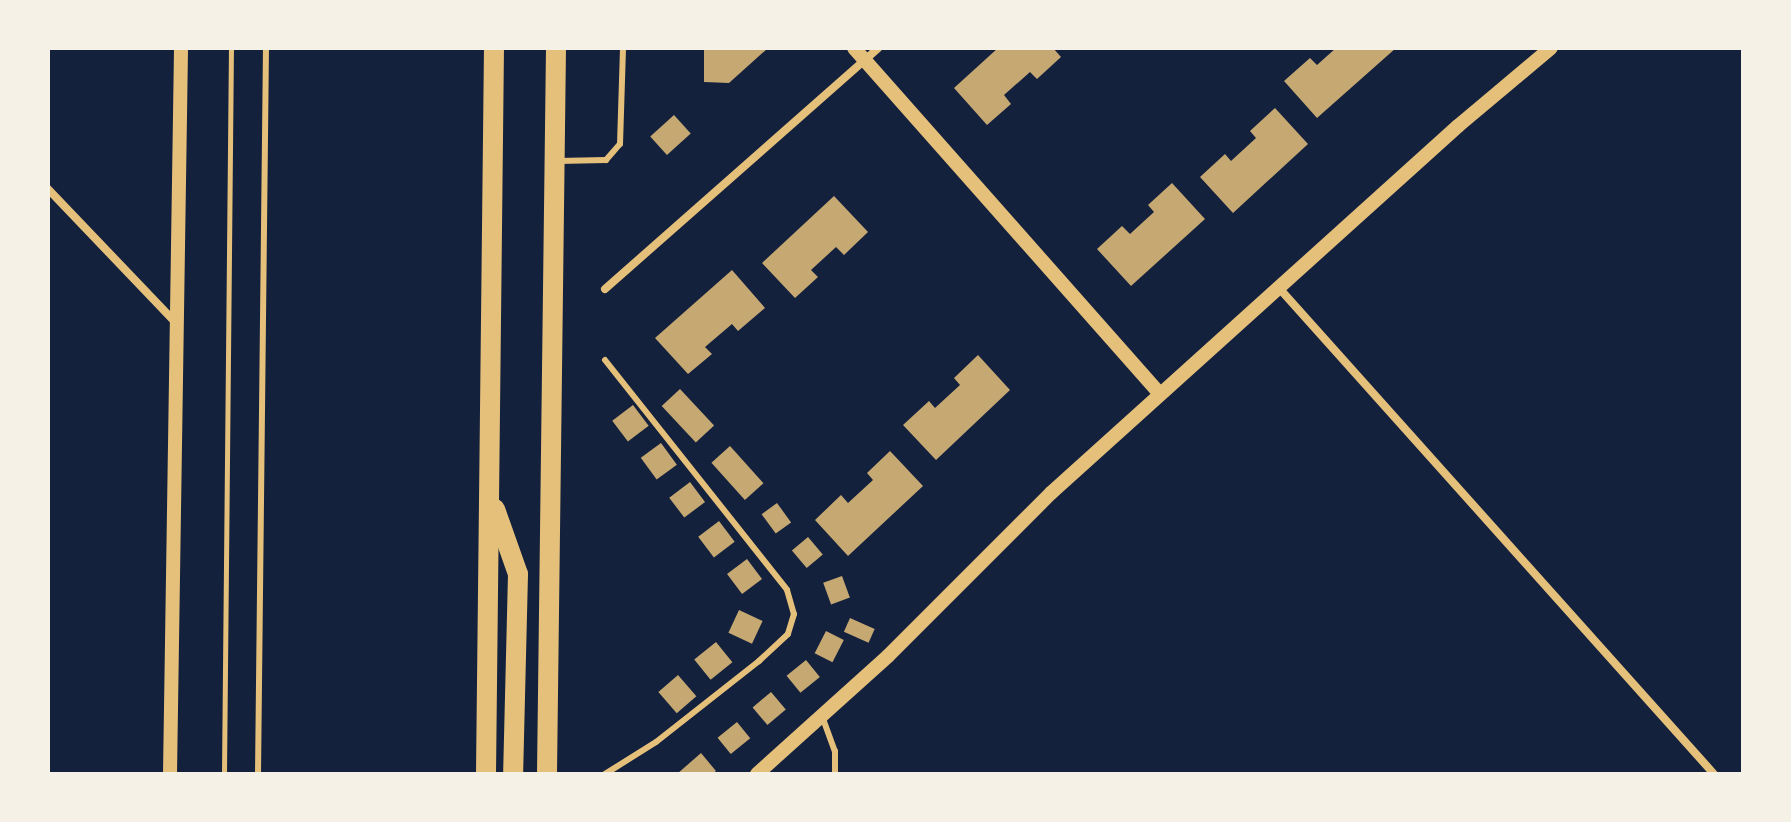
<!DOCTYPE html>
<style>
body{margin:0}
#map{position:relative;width:1791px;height:822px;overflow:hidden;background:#14213d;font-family:"Crimson Pro",serif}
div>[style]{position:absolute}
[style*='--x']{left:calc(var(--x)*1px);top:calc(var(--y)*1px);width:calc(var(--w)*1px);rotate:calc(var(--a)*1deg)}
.building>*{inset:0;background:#c6a872;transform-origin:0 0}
.path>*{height:5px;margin:-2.5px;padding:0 2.5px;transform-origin:2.5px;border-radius:2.5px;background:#e5c07b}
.service>*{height:6px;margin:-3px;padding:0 3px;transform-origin:3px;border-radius:3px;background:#e5c07b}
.minor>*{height:8px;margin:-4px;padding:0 4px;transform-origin:4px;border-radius:4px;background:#e5c07b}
.tertiary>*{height:14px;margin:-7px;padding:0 7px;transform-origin:7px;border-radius:7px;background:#e5c07b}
.trunk>*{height:20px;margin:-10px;padding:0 10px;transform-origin:10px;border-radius:10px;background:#e5c07b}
span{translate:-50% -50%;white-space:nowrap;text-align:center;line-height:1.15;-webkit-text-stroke:7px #f6f1e7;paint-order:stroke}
.frame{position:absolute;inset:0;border:50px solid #f6f1e7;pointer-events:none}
</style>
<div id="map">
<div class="building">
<i style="clip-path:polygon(704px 48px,768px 48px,729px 83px,704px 82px)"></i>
<i style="clip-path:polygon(998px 48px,1053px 48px,1061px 57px,1037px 79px,1030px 72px,1004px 95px,1011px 104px,987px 125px,954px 88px)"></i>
<i style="clip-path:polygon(1336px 48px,1396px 48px,1317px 118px,1284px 81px,1310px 58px,1317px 65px)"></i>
<i style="clip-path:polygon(1275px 108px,1308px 144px,1233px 213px,1200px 177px,1225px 154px,1231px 161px,1256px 138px,1250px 131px)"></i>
<i style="left:674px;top:115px;width:25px;height:32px;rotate:48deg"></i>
<i style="clip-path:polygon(1172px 183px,1205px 219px,1131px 286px,1097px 249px,1122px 226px,1130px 234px,1154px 212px,1148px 205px)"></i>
<i style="clip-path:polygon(834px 196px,868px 232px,844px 255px,836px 247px,811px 270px,818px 277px,795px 298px,762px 263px)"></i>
<i style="clip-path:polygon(732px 270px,765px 308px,738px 331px,732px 324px,705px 347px,712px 354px,688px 374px,655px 338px)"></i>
<i style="clip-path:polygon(978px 355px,1010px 390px,936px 460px,903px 425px,929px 401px,935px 408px,960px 385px,954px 378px)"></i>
<i style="left:680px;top:389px;width:50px;height:25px;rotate:47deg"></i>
<i style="left:633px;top:405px;width:26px;height:26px;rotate:53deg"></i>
<i style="left:661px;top:443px;width:27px;height:25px;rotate:54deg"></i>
<i style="left:730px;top:446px;width:50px;height:25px;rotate:48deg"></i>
<i style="clip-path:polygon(890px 451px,923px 486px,848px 556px,815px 520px,841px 495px,848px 503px,873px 480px,867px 473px)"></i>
<i style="left:690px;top:482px;width:25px;height:26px;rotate:53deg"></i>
<i style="left:777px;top:503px;width:24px;height:19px;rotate:54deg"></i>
<i style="left:719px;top:521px;width:26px;height:26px;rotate:53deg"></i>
<i style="left:808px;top:537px;width:23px;height:21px;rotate:50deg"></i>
<i style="left:747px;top:559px;width:25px;height:25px;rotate:53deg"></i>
<i style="left:842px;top:576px;width:23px;height:20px;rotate:70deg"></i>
<i style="left:739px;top:610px;width:26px;height:25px;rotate:25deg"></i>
<i style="left:850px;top:618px;width:27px;height:15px;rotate:24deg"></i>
<i style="left:826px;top:631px;width:20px;height:25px;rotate:27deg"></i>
<i style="left:716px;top:642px;width:26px;height:28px;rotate:51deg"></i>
<i style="left:806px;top:660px;width:22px;height:25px;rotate:51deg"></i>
<i style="left:678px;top:675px;width:28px;height:26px;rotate:49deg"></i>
<i style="left:771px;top:692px;width:23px;height:24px;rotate:50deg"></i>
<i style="left:737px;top:722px;width:21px;height:25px;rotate:51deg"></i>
<i style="clip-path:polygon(701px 753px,716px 771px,712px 774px,677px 774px)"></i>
</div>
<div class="path">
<i style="--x:224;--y:774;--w:726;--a:-89.45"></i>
</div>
<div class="service">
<i style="--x:558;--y:161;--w:48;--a:-1.2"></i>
<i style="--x:606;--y:160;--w:21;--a:-49"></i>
<i style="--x:620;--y:144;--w:96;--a:-88.2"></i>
<i style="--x:605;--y:360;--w:293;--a:51.6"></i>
<i style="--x:787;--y:590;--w:25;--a:74"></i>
<i style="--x:794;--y:614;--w:21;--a:107"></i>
<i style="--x:788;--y:634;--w:40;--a:137"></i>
<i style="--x:759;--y:661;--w:131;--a:141.8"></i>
<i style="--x:656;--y:742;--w:60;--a:147.9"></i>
<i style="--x:822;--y:716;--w:37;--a:70"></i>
<i style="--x:835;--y:751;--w:23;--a:90"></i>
<i style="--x:258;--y:774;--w:726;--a:-89.37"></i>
</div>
<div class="minor">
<i style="--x:48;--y:189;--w:187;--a:46.3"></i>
<i style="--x:1279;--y:288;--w:652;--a:48.17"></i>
<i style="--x:605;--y:289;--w:364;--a:-41.4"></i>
</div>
<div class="tertiary">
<i style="--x:854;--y:48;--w:462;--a:48.5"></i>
<i style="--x:170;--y:774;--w:726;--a:-89.13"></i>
<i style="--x:757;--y:774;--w:176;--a:-42"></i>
<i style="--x:888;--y:656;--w:231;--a:-45"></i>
<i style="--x:1051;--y:493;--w:548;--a:-42.04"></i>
<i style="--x:1458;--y:126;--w:121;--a:-40"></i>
</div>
<div class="trunk">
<i style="--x:495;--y:509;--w:69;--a:70.5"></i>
<i style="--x:518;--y:574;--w:200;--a:91.4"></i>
<i style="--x:486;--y:774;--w:726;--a:-89.37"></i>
<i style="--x:547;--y:774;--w:726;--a:-89.29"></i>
</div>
<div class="frame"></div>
</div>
